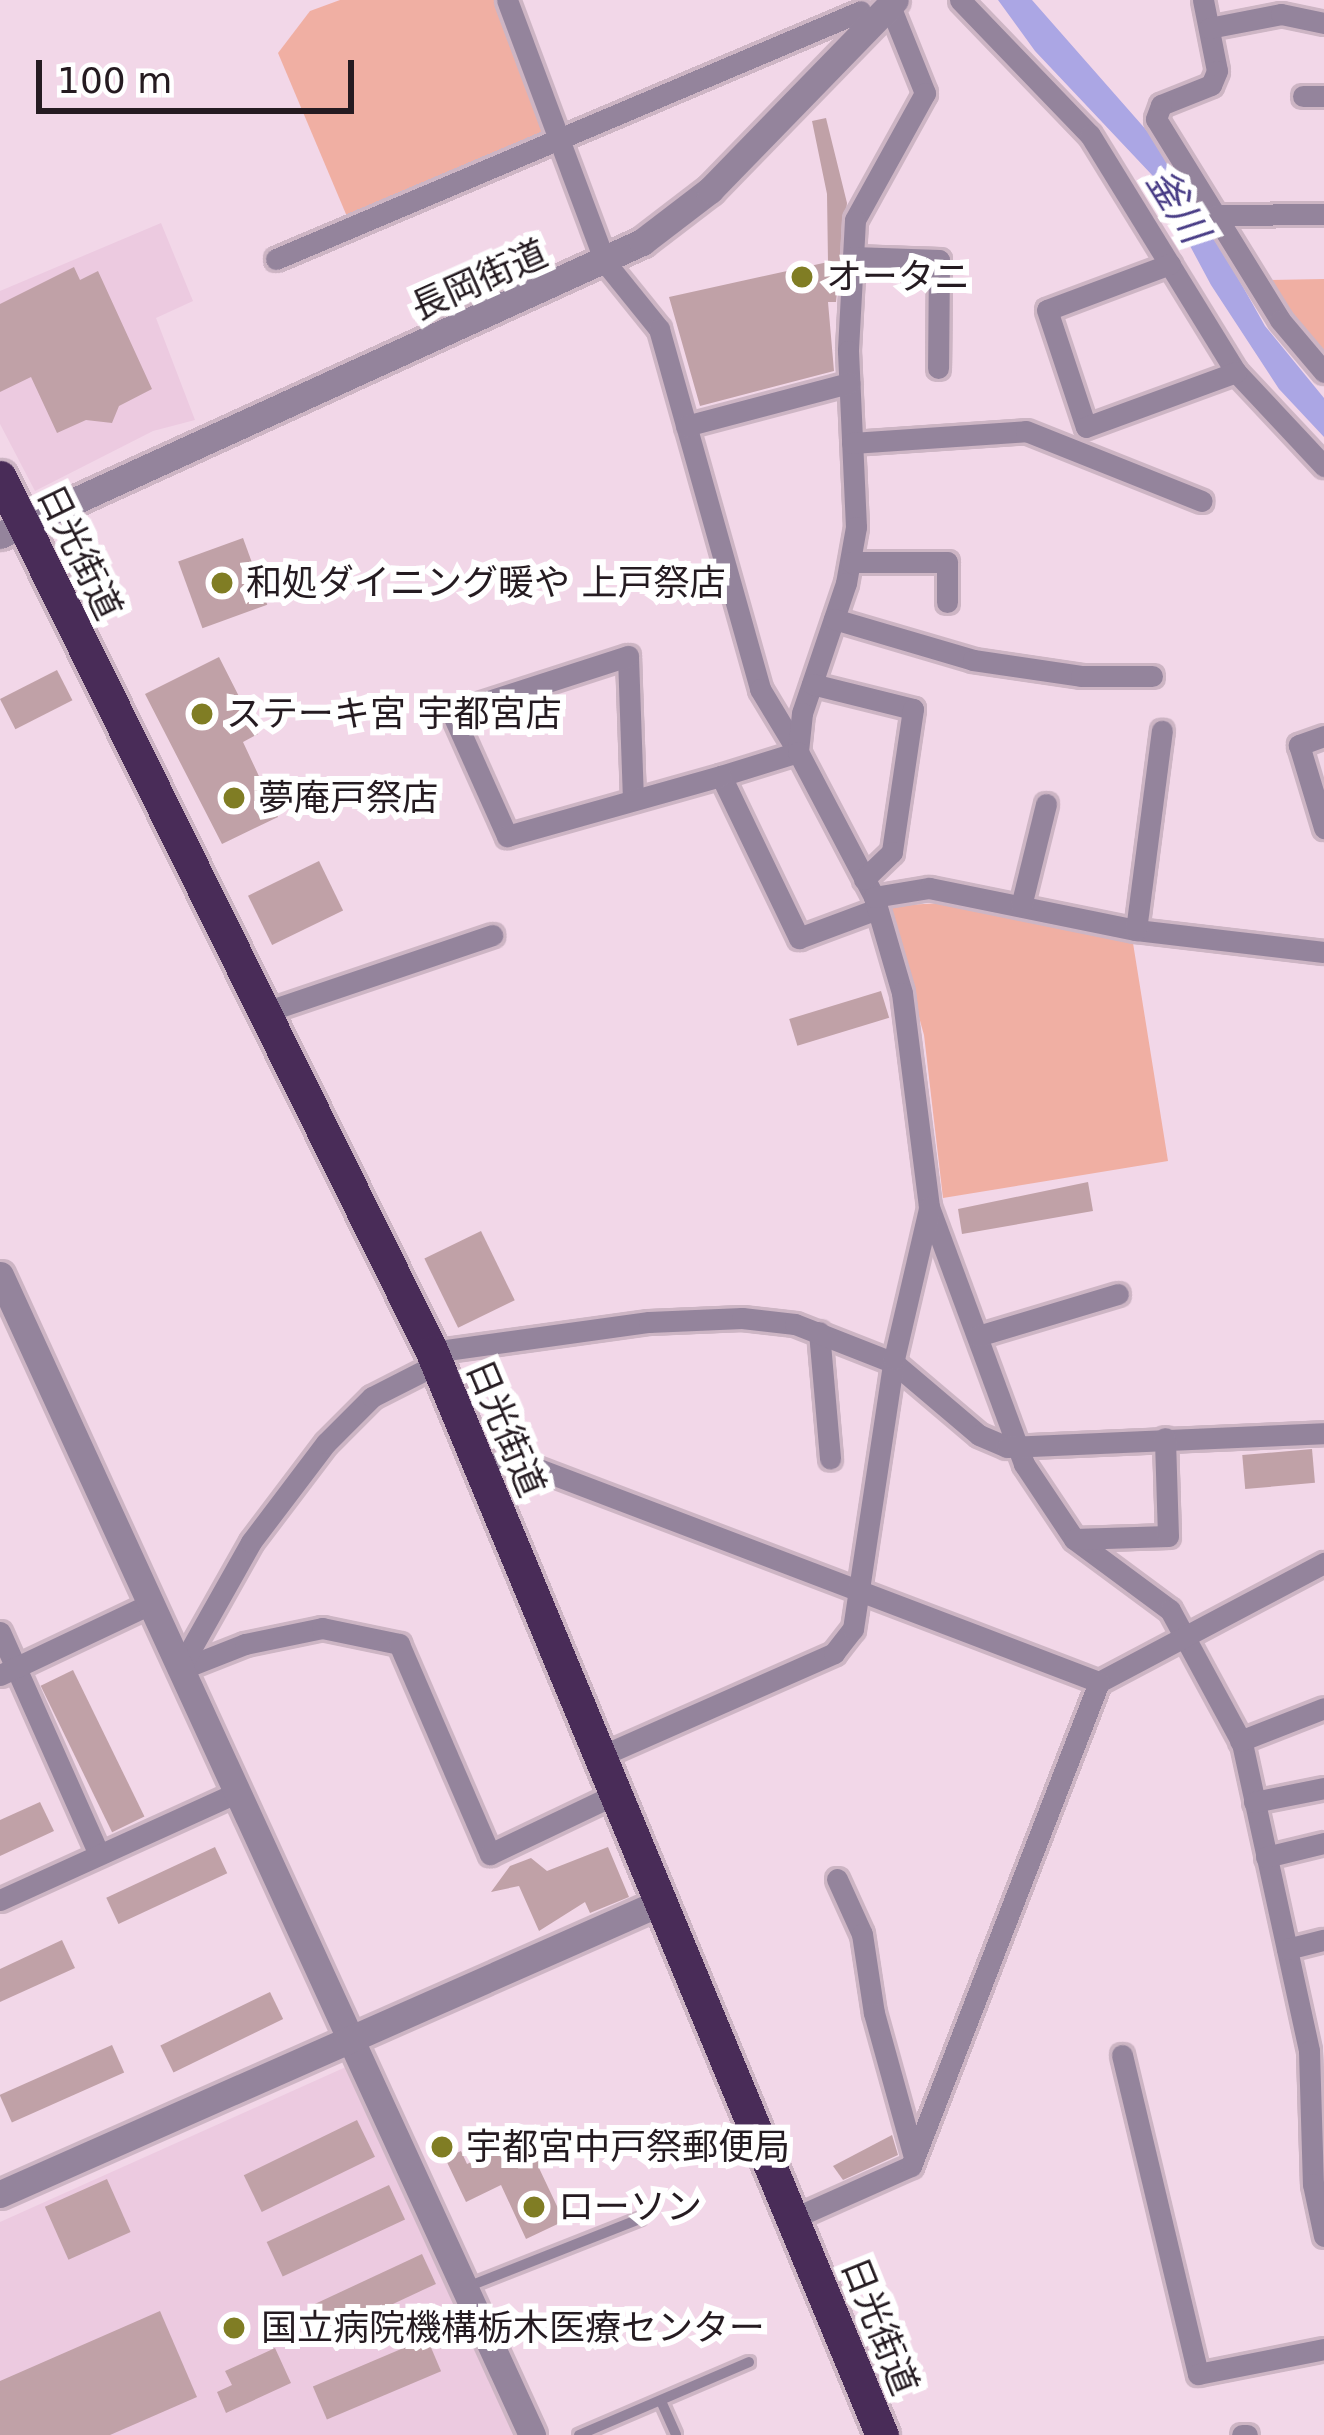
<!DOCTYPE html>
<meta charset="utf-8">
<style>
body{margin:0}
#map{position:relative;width:1324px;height:2435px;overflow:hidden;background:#f2d7e8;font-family:"DejaVu Sans","Noto Sans JP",sans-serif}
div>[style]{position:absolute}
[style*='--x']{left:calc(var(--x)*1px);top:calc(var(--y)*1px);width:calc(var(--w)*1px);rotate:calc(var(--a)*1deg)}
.built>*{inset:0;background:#eccae0}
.green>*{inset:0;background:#f0afa3}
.water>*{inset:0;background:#aba6e4}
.building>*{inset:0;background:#c0a1a7;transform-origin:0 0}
.roads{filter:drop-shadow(3px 0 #cdb5c4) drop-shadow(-3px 0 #cdb5c4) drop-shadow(0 3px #cdb5c4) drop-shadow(0 -3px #cdb5c4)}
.service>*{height:10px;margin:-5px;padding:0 5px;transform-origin:5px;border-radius:5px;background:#94849c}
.minor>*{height:21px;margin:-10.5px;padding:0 10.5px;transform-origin:10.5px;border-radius:10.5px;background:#94849c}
.tertiary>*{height:27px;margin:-13.5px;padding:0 13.5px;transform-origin:13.5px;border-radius:13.5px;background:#94849c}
.trunk>*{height:33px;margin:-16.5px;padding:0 16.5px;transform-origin:16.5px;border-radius:16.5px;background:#492c58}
.dots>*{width:33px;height:33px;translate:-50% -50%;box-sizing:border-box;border:6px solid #fff;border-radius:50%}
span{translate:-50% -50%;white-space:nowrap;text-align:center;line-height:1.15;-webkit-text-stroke:12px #fff;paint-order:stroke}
.poi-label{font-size:36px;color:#251b21}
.left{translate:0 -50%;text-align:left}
.street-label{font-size:36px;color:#251b21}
.water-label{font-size:39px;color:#493d86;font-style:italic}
.scale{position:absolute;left:36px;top:60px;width:318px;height:54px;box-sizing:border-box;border:6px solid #251b21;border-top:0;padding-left:15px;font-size:36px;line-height:42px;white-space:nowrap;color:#251b21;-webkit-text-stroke:9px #fff;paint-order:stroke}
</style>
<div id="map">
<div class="built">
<i style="clip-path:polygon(161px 223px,193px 301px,156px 318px,195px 420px,153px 431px,35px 491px,0 424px,0 291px)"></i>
<i style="clip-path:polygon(348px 2066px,516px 2435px,0 2435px,0 2222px)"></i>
</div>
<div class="green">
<i style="clip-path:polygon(340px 0,494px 0,551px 156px,351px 226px,278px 53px,310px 11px)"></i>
<i style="clip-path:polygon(1324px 279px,1324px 355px,1268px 280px)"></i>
<i style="clip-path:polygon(942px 903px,1133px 943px,1168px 1161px,943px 1198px,924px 1035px,888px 906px)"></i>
</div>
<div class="water">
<i style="clip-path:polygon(998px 0,1032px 0,1170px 157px,1265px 326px,1324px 398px,1324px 437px,1279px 389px,1211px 285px,1152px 175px,1035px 51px)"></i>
</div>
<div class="building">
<i style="clip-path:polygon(826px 118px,847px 203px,836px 302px,828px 302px,834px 371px,700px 406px,669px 297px,828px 262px,827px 194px,812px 121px)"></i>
<i style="clip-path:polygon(74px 267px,80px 280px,98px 271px,152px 389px,119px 406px,112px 423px,86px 420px,57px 433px,31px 377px,0 392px,0 304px)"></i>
<i style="left:243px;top:538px;width:71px;height:69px;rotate:70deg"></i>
<i style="clip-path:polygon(219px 657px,258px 734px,243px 742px,278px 817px,222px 844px,145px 694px)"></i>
<i style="left:57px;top:670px;width:34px;height:64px;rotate:63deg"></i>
<i style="left:319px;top:861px;width:55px;height:79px;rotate:64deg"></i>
<i style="left:881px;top:991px;width:28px;height:96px;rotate:73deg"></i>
<i style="clip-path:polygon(1088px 1182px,1093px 1211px,962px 1234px,958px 1209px)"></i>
<i style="left:481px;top:1231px;width:77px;height:63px;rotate:64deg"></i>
<i style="left:1312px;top:1449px;width:34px;height:70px;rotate:85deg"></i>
<i style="left:73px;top:1670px;width:163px;height:36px;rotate:64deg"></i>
<i style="clip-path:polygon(40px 1802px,54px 1831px,0 1856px,0 1820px)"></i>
<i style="left:215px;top:1847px;width:29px;height:120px;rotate:65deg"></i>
<i style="clip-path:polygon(608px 1847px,629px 1897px,590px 1913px,585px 1902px,539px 1931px,519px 1886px,491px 1892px,510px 1866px,531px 1858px,547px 1871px)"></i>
<i style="clip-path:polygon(62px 1940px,75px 1968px,0 2002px,0 1969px)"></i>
<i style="left:270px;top:1992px;width:30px;height:122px;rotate:64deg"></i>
<i style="left:112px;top:2045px;width:30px;height:123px;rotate:66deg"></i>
<i style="left:357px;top:2120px;width:41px;height:126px;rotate:64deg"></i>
<i style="clip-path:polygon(544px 2129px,558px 2159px,539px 2168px,564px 2221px,526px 2239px,501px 2185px,466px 2202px,445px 2158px,461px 2151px,467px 2164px)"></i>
<i style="clip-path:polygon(892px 2135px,898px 2155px,843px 2180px,833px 2166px)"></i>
<i style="left:107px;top:2179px;width:58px;height:68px;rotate:66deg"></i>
<i style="left:389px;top:2185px;width:38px;height:135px;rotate:65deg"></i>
<i style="left:422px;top:2254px;width:33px;height:123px;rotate:65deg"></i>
<i style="clip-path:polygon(160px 2311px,197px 2397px,110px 2435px,0 2435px,0 2381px)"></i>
<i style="left:427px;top:2338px;width:36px;height:124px;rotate:67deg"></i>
<i style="clip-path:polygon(275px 2348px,291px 2383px,226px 2413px,217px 2392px,232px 2385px,225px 2371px)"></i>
</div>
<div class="roads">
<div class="service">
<i style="--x:467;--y:2287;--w:186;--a:-21.5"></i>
<i style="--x:661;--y:2401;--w:37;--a:66"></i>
<i style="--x:579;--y:2435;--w:185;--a:-23.2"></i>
</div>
<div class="minor">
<i style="--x:507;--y:0;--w:280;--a:69.5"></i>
<i style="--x:605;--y:262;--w:86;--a:51.1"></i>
<i style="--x:659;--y:329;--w:374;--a:74.3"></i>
<i style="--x:760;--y:689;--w:74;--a:58.9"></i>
<i style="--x:798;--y:752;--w:81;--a:162.7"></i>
<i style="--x:721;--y:776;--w:180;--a:64.3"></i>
<i style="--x:799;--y:938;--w:83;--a:-20.4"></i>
<i style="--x:960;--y:0;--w:187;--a:46.1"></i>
<i style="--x:1090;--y:135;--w:278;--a:58.4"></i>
<i style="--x:1236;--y:372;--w:129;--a:46.9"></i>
<i style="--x:1203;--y:0;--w:72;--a:78.8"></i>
<i style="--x:1217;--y:71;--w:15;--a:113"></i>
<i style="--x:1211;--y:85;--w:54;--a:158.2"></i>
<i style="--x:1161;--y:105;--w:15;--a:110"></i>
<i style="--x:1156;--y:119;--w:236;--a:58.3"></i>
<i style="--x:1280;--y:320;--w:68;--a:49.8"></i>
<i style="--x:890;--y:6;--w:94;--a:68.1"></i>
<i style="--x:925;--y:93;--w:145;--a:118.9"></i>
<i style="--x:855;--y:220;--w:131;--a:93.1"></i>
<i style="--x:848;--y:351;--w:176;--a:87.4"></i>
<i style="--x:856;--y:527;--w:57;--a:100.1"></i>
<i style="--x:846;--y:583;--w:137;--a:108.7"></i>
<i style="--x:802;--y:713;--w:39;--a:96"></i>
<i style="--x:798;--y:752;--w:164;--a:62.3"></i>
<i style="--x:874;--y:897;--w:100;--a:73.7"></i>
<i style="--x:902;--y:993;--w:216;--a:82.8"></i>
<i style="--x:929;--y:1207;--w:274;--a:69.7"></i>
<i style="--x:1024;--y:1464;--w:90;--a:56.3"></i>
<i style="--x:1074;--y:1539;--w:119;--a:36.5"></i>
<i style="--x:1170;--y:1610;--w:151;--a:61.6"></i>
<i style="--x:1242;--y:1743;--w:315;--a:77.7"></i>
<i style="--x:1309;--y:2051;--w:133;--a:88.3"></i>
<i style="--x:1313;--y:2184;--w:53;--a:78.1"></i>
<i style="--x:1209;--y:28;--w:73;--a:-11"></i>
<i style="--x:1281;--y:14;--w:44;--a:11.8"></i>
<i style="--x:1303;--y:96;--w:21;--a:0"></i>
<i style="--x:1217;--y:215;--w:107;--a:-0.5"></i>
<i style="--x:853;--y:257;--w:86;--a:2"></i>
<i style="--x:939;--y:260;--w:108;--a:90.5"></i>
<i style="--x:276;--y:259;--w:635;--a:-22.97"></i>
<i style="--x:1170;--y:264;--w:131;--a:159.5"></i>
<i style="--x:1047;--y:310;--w:123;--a:71.6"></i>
<i style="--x:1086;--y:427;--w:160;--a:-20.1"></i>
<i style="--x:686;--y:426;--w:169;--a:-14.8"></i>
<i style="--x:852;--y:443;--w:174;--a:-3.9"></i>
<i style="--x:1026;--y:431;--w:189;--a:21.7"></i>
<i style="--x:851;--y:562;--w:96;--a:0"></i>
<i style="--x:947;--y:562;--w:40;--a:90"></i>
<i style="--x:834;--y:619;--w:145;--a:16.4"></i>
<i style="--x:973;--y:660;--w:109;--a:8.4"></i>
<i style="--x:1081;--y:676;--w:71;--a:0"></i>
<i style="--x:812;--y:684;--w:104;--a:13.9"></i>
<i style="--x:913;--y:709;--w:145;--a:98.4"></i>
<i style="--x:892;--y:852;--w:39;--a:136"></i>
<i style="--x:1324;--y:736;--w:27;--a:160"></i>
<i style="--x:1299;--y:745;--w:87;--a:73.2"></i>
<i style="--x:633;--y:800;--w:144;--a:-92"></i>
<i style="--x:628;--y:656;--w:185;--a:162.1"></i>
<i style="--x:452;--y:713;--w:135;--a:65.9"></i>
<i style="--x:507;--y:836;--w:222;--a:-15.7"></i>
<i style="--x:874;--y:897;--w:56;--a:-9.3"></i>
<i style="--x:929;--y:888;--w:211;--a:11.5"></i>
<i style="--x:1136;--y:930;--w:189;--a:6.7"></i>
<i style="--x:1021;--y:906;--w:105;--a:-76.2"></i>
<i style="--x:1136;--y:930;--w:201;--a:-82.6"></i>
<i style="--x:265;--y:1012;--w:240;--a:-18.7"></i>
<i style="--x:819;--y:1332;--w:127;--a:85"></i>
<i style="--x:978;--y:1336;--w:146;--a:-16.7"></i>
<i style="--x:432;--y:1352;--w:219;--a:-7.9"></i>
<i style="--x:649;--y:1322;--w:93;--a:-2.5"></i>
<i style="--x:742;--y:1318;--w:53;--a:6.5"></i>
<i style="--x:795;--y:1324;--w:106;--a:21.5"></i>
<i style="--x:894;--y:1363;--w:111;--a:40.3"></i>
<i style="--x:979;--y:1435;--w:30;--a:23"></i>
<i style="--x:1007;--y:1447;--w:317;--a:-2.5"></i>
<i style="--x:479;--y:1464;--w:44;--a:-1.3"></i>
<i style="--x:523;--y:1463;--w:616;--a:20.82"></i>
<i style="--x:1099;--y:1682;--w:255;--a:-27.9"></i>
<i style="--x:1074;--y:1539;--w:94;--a:-1.8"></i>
<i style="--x:1168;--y:1536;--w:98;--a:-91.8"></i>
<i style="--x:0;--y:1632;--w:243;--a:66"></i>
<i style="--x:179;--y:1670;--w:71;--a:-21.5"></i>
<i style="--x:245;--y:1644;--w:79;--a:-11.7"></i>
<i style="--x:322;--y:1628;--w:79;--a:11.7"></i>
<i style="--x:399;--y:1644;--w:229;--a:66.6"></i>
<i style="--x:490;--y:1854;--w:140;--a:-25.5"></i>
<i style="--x:179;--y:1670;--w:147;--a:-60.6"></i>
<i style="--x:251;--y:1542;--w:124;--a:-52.9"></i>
<i style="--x:326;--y:1443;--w:65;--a:-45"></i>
<i style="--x:372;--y:1397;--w:73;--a:-26.9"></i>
<i style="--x:0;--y:1675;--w:166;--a:-25.3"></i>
<i style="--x:1240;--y:1741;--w:90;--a:-21.4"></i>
<i style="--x:601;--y:1756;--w:255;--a:-23.8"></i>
<i style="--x:834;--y:1653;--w:31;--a:-52"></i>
<i style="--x:853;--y:1629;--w:273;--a:-81.4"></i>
<i style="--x:894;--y:1359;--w:155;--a:-76.9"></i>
<i style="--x:1254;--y:1802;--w:71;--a:-11.3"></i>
<i style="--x:1266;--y:1857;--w:60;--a:-13.6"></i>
<i style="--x:837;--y:1879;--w:60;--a:65.6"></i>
<i style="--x:862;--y:1934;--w:80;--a:81.4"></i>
<i style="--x:874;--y:2013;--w:149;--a:74.5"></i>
<i style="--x:0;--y:1900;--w:259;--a:-24.4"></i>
<i style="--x:1287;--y:1949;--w:38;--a:-14"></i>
<i style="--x:1122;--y:2055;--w:328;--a:76.6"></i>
<i style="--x:1198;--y:2374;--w:128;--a:-11.2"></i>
<i style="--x:794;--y:2218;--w:128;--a:-24"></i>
<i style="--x:911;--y:2166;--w:519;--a:-68.77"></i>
<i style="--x:1242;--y:2435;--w:5;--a:0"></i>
</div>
<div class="tertiary">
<i style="--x:0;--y:535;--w:706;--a:-24.53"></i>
<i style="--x:642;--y:242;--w:86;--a:-37.4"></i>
<i style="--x:710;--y:190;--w:265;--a:-45.8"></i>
<i style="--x:0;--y:1275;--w:1276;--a:65.36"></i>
<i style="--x:0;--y:2194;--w:723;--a:-23.83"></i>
</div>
<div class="trunk">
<i style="--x:0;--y:477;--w:976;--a:63.72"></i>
<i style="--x:432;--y:1352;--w:1173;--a:67.44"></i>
</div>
</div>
<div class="dots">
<i style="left:802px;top:277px;background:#807d24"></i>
<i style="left:222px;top:583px;background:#807d24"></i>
<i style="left:202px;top:714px;background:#807d24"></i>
<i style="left:234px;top:798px;background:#807d24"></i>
<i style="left:442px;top:2147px;background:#807d24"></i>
<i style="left:534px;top:2207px;background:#807d24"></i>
<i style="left:234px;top:2328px;background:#807d24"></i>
</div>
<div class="poi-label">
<span class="left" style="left:826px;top:277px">オータニ</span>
<span class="left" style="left:246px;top:583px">和処ダイニング暖や 上戸祭店</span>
<span class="left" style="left:226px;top:714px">ステーキ宮 宇都宮店</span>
<span class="left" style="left:258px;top:798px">夢庵戸祭店</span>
<span class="left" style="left:466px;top:2147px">宇都宮中戸祭郵便局</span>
<span class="left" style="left:558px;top:2207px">ローソン</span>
<span class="left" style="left:261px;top:2328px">国立病院機構栃木医療センター</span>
</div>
<div class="street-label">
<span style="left:479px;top:280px;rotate:-24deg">長岡街道</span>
<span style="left:80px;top:552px;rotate:64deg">日光街道</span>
<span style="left:506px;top:1428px;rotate:67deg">日光街道</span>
<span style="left:880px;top:2326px;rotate:68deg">日光街道</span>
</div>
<div class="water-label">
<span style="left:1177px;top:206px;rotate:58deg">釜川</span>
</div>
<div class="scale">100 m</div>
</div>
